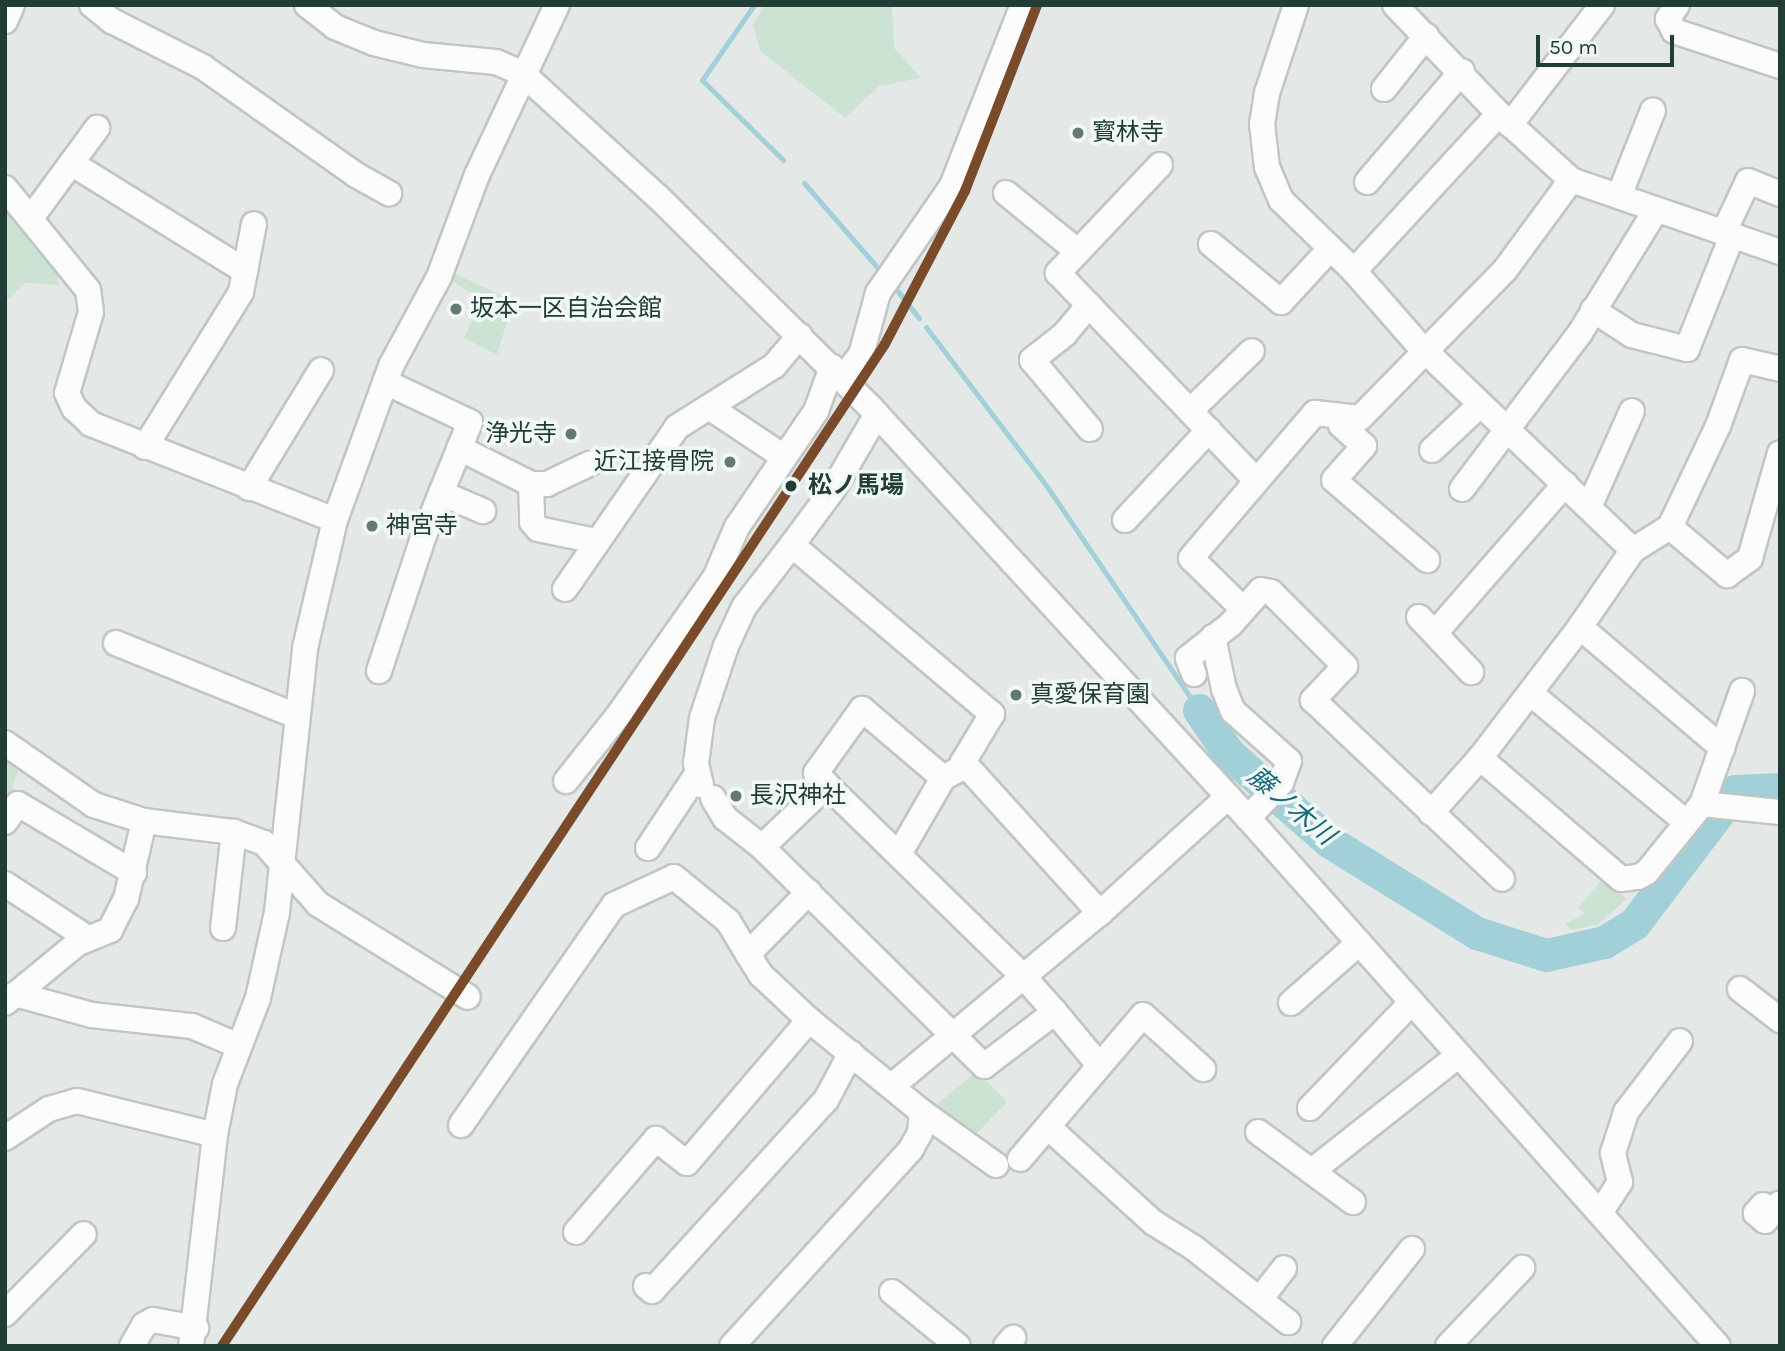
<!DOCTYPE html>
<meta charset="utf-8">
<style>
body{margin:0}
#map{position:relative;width:1785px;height:1351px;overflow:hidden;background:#e4e9e7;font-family:Karla,"Noto Sans JP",sans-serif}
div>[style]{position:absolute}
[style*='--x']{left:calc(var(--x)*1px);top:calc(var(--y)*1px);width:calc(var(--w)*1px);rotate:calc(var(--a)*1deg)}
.green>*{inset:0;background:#cce3d4}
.stream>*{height:5px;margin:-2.5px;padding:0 2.5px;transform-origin:2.5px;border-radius:2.5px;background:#a2d0d9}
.river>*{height:33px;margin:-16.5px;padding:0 16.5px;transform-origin:16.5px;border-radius:16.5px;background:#a2d0d9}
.roads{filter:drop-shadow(2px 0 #c1c6c4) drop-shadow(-2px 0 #c1c6c4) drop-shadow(0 2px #c1c6c4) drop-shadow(0 -2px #c1c6c4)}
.minor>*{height:24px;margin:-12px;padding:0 12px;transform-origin:12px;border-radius:12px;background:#fbfcfb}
.rail-1>*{height:10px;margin:-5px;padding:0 5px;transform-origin:5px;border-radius:5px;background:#7a4b2a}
.dots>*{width:19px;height:19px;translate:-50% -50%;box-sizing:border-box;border:4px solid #f1f8f5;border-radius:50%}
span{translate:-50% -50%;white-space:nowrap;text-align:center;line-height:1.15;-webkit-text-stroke:7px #f1f8f5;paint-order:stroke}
.poi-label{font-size:24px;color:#203d36}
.left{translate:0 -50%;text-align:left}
.right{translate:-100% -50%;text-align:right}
.stop-label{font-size:24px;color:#203d36;font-weight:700}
.water-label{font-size:26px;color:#18687b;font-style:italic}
.frame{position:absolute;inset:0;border:7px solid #203d36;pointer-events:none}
.scale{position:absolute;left:1536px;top:35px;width:138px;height:32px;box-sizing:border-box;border:4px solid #203d36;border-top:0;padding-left:9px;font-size:21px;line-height:24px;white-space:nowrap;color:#203d36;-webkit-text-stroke:5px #f1f8f5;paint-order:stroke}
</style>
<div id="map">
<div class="green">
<i style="clip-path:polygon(765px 5px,892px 5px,894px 48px,921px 78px,879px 86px,845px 118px,760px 51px,753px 24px)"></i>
<i style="clip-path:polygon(5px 200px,56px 261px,59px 285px,25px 283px,5px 303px)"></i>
<i style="clip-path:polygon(454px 273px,513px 301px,497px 355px,464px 338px,482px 300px,450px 280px)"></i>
<i style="clip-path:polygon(5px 749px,22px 761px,12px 788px,20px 795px,15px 799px,5px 791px)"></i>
<i style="clip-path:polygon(1603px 879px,1627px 899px,1597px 925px,1571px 930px,1565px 924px,1584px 914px,1578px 907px)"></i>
<i style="clip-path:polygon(977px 1071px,1007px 1102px,974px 1136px,932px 1108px)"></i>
</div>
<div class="stream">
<i style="--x:754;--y:5;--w:91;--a:124.7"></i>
<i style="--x:702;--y:80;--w:114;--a:44.6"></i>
<i style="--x:804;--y:183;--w:111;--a:49"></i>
<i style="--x:897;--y:290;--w:36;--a:52"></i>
<i style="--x:926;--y:327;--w:202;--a:52.8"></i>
<i style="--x:1048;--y:488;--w:268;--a:55.8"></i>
</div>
<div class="river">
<i style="--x:1199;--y:710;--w:53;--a:55.7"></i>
<i style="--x:1229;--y:754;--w:134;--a:41.1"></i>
<i style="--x:1330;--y:842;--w:173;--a:31.8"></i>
<i style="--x:1477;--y:933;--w:72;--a:17.7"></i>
<i style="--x:1546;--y:955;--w:59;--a:-12.6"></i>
<i style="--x:1604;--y:942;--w:35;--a:-31"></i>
<i style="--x:1634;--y:924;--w:167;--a:-52.8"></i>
<i style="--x:1735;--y:791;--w:45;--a:-2.5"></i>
</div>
<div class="roads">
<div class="minor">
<i style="--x:92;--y:5;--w:26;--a:39"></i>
<i style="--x:112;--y:21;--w:102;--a:26.8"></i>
<i style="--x:203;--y:67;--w:187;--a:35.2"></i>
<i style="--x:356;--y:175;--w:38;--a:29"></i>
<i style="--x:307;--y:5;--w:36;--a:38"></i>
<i style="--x:335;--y:27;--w:42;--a:22.3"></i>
<i style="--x:374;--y:43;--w:50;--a:13.8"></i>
<i style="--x:423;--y:55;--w:73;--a:5.5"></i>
<i style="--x:496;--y:62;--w:28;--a:23"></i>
<i style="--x:522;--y:73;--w:184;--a:42.4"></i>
<i style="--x:658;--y:197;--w:301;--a:44.7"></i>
<i style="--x:872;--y:409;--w:556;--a:47.41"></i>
<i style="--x:1248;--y:818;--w:707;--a:48.33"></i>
<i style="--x:1296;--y:5;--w:93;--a:108.2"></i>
<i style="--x:1267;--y:93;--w:31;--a:99"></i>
<i style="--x:1262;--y:124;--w:43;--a:83.4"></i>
<i style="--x:1267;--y:167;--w:36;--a:67"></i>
<i style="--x:1281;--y:200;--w:102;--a:44.2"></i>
<i style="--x:1354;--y:271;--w:97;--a:48.8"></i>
<i style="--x:1418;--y:344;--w:298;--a:43.8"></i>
<i style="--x:1395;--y:5;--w:151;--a:46.3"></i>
<i style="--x:1499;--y:114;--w:98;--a:42.5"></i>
<i style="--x:1571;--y:180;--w:221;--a:19"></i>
<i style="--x:1677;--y:5;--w:17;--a:123"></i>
<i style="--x:1668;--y:19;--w:13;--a:63"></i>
<i style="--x:1674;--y:31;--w:112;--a:18.3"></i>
<i style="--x:5;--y:21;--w:17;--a:-66"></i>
<i style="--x:1384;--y:89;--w:68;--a:-51.6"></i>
<i style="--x:1510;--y:125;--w:151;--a:-52.5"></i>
<i style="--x:71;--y:163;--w:205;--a:31.8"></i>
<i style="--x:1160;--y:165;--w:149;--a:133.4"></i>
<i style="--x:1058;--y:273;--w:285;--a:46.3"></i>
<i style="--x:1367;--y:182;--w:146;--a:-49.4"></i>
<i style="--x:5;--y:188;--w:132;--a:50.9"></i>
<i style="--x:88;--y:290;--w:22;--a:82"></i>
<i style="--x:91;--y:312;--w:84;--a:106.5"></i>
<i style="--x:67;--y:393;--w:17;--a:65"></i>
<i style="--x:74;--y:408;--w:23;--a:43"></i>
<i style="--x:91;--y:424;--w:262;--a:21.5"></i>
<i style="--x:1006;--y:193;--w:92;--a:39.2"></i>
<i style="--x:1619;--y:196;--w:92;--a:-68.4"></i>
<i style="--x:31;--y:218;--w:112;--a:-53.7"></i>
<i style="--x:1724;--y:232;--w:56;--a:-64.8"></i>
<i style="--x:1748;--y:181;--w:35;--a:22"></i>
<i style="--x:1211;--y:244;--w:91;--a:39.6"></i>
<i style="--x:1281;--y:302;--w:71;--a:-47.3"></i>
<i style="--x:1354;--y:271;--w:214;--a:-47.3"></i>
<i style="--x:1089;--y:305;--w:38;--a:130"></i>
<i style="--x:1065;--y:334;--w:42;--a:141.8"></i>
<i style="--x:1032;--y:360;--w:90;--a:50"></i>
<i style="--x:1593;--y:310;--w:46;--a:32.7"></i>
<i style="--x:1632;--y:335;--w:57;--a:14.3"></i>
<i style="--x:1687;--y:349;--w:122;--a:-68.3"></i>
<i style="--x:842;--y:379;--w:31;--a:-52"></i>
<i style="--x:861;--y:355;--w:64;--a:-74.7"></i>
<i style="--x:878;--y:293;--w:130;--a:-55.3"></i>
<i style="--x:952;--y:186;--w:194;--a:-68.6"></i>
<i style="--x:709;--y:407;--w:90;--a:33.7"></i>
<i style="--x:1190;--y:411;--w:86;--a:-44.1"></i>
<i style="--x:877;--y:414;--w:86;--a:120.2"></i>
<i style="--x:834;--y:488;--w:71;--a:126.4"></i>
<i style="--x:792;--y:545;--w:262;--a:40.2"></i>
<i style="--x:992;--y:714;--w:56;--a:121.1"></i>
<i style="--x:963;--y:762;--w:204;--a:47.8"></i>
<i style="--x:1341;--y:419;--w:6;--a:90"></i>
<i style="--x:1341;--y:425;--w:31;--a:42"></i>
<i style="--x:1364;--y:446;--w:45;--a:131.4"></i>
<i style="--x:1334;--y:480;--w:123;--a:40.7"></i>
<i style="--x:145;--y:447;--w:182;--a:-58.2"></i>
<i style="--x:241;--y:292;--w:69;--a:-79.2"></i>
<i style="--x:459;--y:448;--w:80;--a:26.6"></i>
<i style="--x:531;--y:484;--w:38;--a:88"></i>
<i style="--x:532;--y:522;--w:9;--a:49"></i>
<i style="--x:538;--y:529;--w:59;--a:11.7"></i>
<i style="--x:1432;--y:450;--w:66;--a:-43.2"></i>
<i style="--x:531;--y:484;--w:16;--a:0"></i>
<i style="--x:547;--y:484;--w:47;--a:-25.5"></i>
<i style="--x:249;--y:488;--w:138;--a:-58.6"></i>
<i style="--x:1462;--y:489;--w:196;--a:-52.9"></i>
<i style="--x:1580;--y:333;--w:145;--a:-58.3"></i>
<i style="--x:441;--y:493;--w:46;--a:23.2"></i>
<i style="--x:1589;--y:507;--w:105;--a:-65.9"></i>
<i style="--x:1125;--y:520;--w:123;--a:-47"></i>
<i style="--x:1670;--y:527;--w:75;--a:40.1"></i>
<i style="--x:1727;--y:575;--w:29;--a:-36"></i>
<i style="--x:1750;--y:558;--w:109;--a:-74.1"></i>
<i style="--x:565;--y:589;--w:197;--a:-55.3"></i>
<i style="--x:677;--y:427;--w:115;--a:-32.2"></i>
<i style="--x:774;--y:366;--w:40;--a:-50"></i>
<i style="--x:1242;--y:608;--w:71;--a:-135.6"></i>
<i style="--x:1191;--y:558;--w:191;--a:-49.5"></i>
<i style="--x:1315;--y:413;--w:45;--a:6.3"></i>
<i style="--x:1360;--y:418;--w:207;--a:-45.6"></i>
<i style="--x:1505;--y:270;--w:112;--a:-53.7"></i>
<i style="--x:1419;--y:617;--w:76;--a:46.6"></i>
<i style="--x:1580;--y:627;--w:93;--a:-55.5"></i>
<i style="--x:1633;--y:550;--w:44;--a:-31.9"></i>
<i style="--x:1670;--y:527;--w:112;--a:-64.6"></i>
<i style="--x:1718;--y:426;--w:70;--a:-70"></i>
<i style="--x:1742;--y:360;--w:39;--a:13"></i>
<i style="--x:1435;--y:633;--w:198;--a:-48.9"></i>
<i style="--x:1213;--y:637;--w:53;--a:78.1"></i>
<i style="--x:1224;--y:689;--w:24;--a:68"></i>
<i style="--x:1233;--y:711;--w:75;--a:41.8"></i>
<i style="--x:1289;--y:761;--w:23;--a:110"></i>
<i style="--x:1281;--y:783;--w:48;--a:133.3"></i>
<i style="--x:116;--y:643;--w:195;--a:22"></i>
<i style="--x:379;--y:671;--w:143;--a:-71.7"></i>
<i style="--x:424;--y:535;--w:122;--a:-67.8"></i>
<i style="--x:470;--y:422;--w:94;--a:-154.8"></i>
<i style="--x:1194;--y:674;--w:17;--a:-111"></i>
<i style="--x:1188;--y:658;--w:55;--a:-38.3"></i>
<i style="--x:1231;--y:624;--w:45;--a:-48.6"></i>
<i style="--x:1261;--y:590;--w:10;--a:11"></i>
<i style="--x:1271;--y:592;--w:105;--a:45"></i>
<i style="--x:1345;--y:666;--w:47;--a:133.3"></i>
<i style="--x:1313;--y:700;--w:260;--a:43.4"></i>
<i style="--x:1530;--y:693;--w:201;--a:39.6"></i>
<i style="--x:5;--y:743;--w:108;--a:34.9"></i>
<i style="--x:94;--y:805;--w:52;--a:17.7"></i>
<i style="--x:144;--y:821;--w:91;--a:7"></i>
<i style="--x:234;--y:832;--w:32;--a:20"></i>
<i style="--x:264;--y:843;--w:81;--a:48.5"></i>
<i style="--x:318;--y:904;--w:176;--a:31.8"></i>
<i style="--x:1480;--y:758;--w:186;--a:40.6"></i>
<i style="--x:1621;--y:879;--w:17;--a:-7"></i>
<i style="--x:1638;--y:877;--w:10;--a:-29"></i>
<i style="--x:1647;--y:872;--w:87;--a:-51"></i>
<i style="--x:1702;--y:804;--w:120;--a:-70.5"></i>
<i style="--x:566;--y:781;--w:87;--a:-51.5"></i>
<i style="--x:620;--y:713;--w:165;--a:-54.9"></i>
<i style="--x:715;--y:578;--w:56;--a:-66.7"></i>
<i style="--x:737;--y:527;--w:140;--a:-55.7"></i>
<i style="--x:816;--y:411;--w:47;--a:-70"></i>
<i style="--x:701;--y:785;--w:23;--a:-103"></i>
<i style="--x:696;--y:763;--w:45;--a:-82.4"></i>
<i style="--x:702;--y:718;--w:76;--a:-71.6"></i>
<i style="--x:726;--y:646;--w:43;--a:-65.2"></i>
<i style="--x:744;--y:607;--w:78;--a:-52.3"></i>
<i style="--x:827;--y:785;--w:16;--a:-133"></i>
<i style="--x:816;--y:773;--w:79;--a:-54.3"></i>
<i style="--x:862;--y:709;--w:106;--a:40.4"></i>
<i style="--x:713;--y:798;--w:23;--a:59"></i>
<i style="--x:725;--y:818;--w:47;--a:38.1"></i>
<i style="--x:1702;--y:804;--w:78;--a:5.9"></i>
<i style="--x:1431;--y:813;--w:74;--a:-48.3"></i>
<i style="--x:1480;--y:758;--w:165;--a:-52.6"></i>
<i style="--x:1580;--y:627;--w:187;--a:40.4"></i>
<i style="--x:5;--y:822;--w:22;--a:-54"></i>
<i style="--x:18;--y:804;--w:135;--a:30.7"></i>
<i style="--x:648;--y:848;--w:89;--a:-56.5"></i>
<i style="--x:899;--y:854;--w:88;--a:-59.9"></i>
<i style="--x:943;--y:778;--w:15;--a:-28"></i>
<i style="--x:5;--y:884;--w:100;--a:33.2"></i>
<i style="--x:223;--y:928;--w:97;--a:-83.5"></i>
<i style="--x:1740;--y:989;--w:51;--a:37.8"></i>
<i style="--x:15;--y:994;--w:80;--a:15.3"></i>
<i style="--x:92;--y:1015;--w:101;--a:6.3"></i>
<i style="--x:192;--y:1026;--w:51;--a:23.1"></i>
<i style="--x:5;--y:1003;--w:94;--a:-39.4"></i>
<i style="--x:78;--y:943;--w:35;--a:-22"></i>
<i style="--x:110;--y:930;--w:35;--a:-63"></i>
<i style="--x:126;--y:899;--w:80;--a:-77"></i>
<i style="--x:1291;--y:1003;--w:91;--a:-41.4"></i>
<i style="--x:1055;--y:1012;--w:89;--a:142.7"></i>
<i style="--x:984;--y:1066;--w:312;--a:-135.4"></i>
<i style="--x:762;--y:847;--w:90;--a:-43.6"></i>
<i style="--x:827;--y:785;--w:274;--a:44.3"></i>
<i style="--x:1023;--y:976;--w:48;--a:48.4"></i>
<i style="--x:1055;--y:1012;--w:69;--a:50.3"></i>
<i style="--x:892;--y:1086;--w:271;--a:-39.8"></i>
<i style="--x:1100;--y:913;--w:173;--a:-42.2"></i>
<i style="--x:1310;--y:1108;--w:147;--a:-46.1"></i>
<i style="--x:922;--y:1112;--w:91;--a:35.6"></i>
<i style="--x:461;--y:1125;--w:268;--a:-55.2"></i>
<i style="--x:614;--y:905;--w:66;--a:-25"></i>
<i style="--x:674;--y:877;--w:70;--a:39.2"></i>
<i style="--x:728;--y:921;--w:39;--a:59"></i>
<i style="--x:748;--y:954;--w:87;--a:-45.5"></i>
<i style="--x:1048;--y:1127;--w:143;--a:42.2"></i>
<i style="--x:1154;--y:1223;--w:47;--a:32"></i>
<i style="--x:1194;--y:1248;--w:120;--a:38.2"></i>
<i style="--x:1258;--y:1132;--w:118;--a:36.4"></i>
<i style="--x:5;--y:1138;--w:53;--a:-33.4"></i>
<i style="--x:49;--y:1109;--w:29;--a:-16"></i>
<i style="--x:77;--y:1101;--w:142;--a:13.8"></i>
<i style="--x:1020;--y:1159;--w:189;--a:-49.5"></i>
<i style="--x:1143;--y:1015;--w:81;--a:42"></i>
<i style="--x:1312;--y:1171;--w:187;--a:-38.3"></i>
<i style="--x:1763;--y:1205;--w:11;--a:131"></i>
<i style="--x:1756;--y:1213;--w:12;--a:42"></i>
<i style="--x:1765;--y:1221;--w:23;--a:-50"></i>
<i style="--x:1600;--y:1213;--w:37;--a:-57"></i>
<i style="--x:1620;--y:1182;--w:30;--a:-104"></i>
<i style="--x:1613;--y:1153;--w:43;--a:-72.4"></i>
<i style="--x:1626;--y:1112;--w:89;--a:-52.7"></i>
<i style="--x:576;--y:1232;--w:123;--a:-49.3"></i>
<i style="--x:656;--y:1139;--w:39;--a:38"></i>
<i style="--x:687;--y:1163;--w:188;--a:-49.5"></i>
<i style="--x:646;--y:1286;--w:8;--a:40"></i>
<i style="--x:652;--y:1291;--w:258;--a:-47.7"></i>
<i style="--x:826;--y:1100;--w:53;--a:-62"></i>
<i style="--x:892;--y:1292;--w:85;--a:39.3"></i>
<i style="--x:1260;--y:1299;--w:39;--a:-52"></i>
<i style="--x:5;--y:1314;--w:112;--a:-45.4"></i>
<i style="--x:132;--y:1346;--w:24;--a:-60"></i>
<i style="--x:144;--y:1325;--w:10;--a:-29"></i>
<i style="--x:153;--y:1320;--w:44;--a:10.5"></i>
<i style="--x:191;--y:1346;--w:212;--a:-83.5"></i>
<i style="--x:215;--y:1135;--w:52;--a:-78.9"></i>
<i style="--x:225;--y:1084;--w:92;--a:-69"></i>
<i style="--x:258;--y:998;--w:88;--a:-77.5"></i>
<i style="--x:277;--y:912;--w:265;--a:-83.9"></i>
<i style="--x:305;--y:648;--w:131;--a:-76.8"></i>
<i style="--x:335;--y:520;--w:164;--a:-70"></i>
<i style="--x:391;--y:366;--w:101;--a:-61.7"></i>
<i style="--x:439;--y:277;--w:109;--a:-69.6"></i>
<i style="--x:477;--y:175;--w:188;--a:-64.8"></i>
<i style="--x:732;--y:1346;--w:266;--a:-47.7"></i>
<i style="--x:911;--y:1149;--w:18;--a:-61"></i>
<i style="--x:920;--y:1133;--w:21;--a:-85"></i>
<i style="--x:922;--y:1112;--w:146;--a:-140.8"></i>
<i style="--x:809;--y:1020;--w:66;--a:-136.8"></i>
<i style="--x:761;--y:975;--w:25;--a:-122"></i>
<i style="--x:1006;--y:1346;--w:11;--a:-49"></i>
<i style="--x:1335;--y:1346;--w:124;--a:-51.6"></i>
<i style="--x:1448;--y:1346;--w:108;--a:-46.5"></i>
</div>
</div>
<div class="rail-1">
<i style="--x:222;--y:1346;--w:1201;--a:-56.51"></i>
<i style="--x:885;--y:344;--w:173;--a:-62.4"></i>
<i style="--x:965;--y:191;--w:199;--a:-68.8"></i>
</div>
<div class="dots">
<i style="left:1078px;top:133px;background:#657974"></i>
<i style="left:456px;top:309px;background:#657974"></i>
<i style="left:571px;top:434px;background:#657974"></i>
<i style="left:730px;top:462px;background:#657974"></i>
<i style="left:791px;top:486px;background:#203d36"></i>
<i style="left:372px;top:526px;background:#657974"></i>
<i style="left:1016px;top:695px;background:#657974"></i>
<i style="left:736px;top:796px;background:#657974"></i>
</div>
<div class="poi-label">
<span class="left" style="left:1092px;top:133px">寳林寺</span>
<span class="left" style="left:470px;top:309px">坂本一区自治会館</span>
<span class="right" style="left:557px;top:434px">浄光寺</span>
<span class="right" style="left:714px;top:462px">近江接骨院</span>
<span class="left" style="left:386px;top:526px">神宮寺</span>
<span class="left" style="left:1030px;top:695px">真愛保育園</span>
<span class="left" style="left:750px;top:796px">長沢神社</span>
</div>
<div class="stop-label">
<span class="left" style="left:808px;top:486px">松ノ馬場</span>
</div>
<div class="water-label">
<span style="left:1291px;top:806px;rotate:40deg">藤ノ木川</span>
</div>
<div class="frame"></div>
<div class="scale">50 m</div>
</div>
